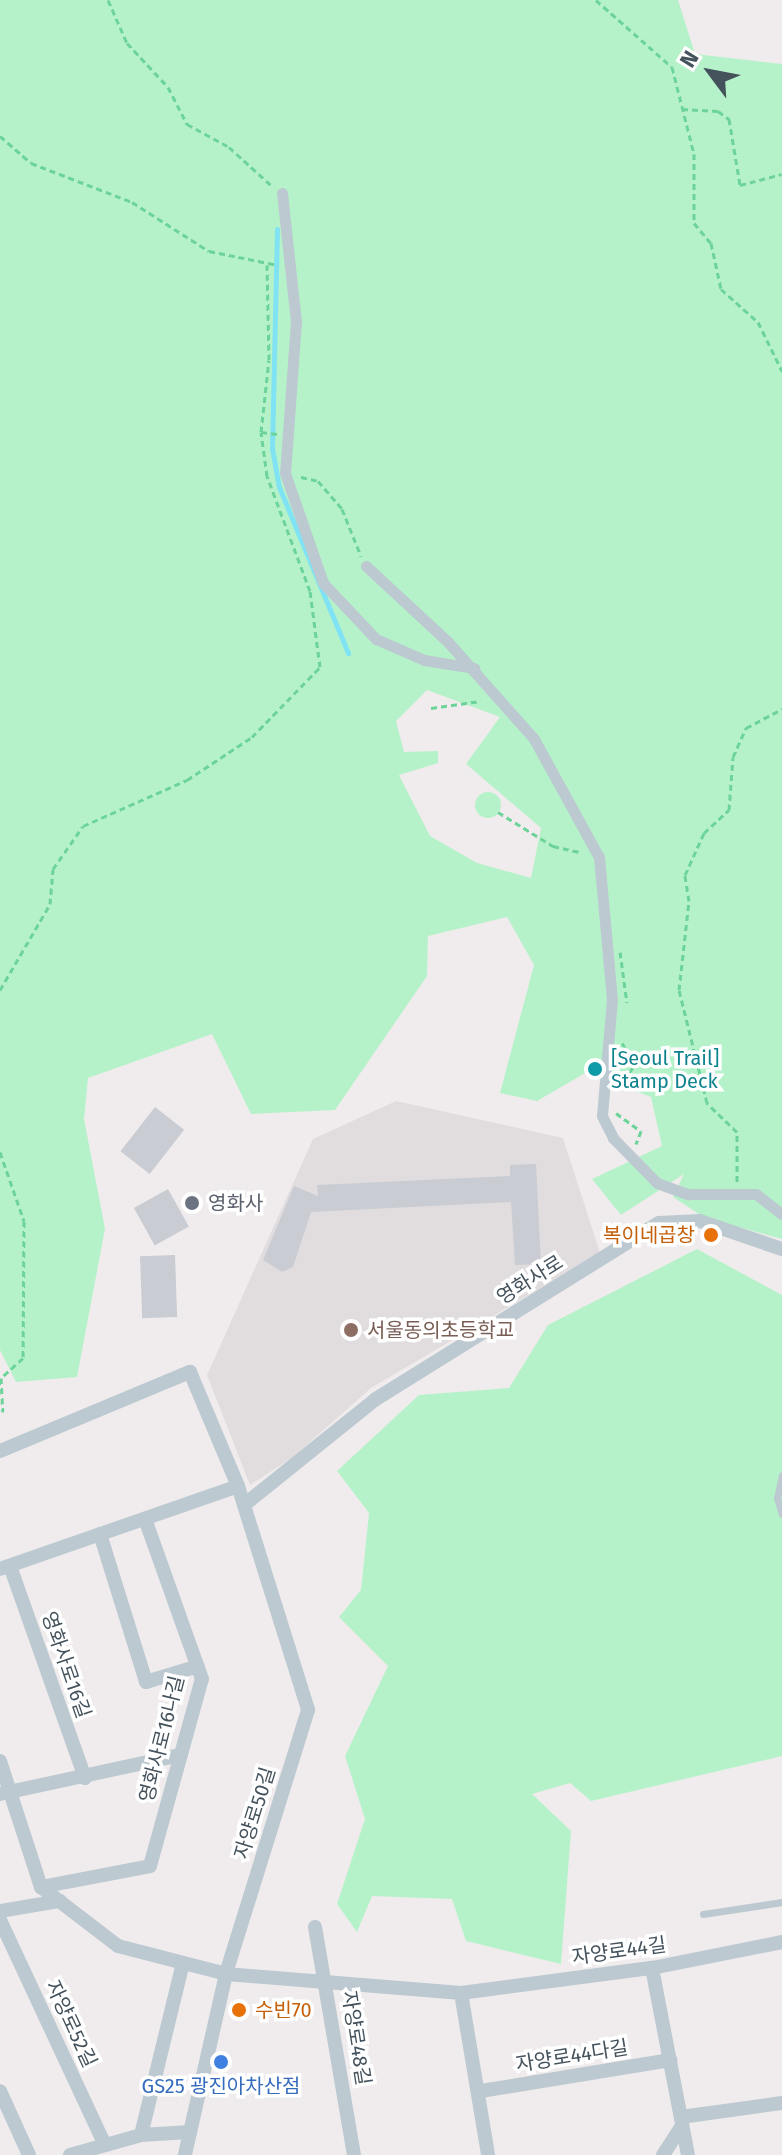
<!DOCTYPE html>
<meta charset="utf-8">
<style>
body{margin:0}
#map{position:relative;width:782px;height:2155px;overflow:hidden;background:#f0eced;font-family:"Fira Sans","Noto Sans KR",sans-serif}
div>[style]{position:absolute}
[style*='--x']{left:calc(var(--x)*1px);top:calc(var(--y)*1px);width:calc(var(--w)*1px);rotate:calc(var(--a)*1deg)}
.education>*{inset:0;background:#e1dddf}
.green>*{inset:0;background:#b6f2c9}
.round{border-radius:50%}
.stream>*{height:5px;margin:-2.5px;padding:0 2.5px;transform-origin:2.5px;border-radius:2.5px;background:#80e3f3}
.building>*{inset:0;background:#c9ccd2;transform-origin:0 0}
.path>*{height:3px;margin-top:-1.5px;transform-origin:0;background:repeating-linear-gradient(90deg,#6cd399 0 6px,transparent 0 10px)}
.service>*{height:7px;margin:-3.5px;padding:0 3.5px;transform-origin:3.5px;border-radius:3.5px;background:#bcc9d1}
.pedestrian>*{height:11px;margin:-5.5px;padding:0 5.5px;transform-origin:5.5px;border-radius:5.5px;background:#bcc9d1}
.minor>*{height:14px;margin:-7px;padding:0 7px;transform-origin:7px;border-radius:7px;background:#bcc9d1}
.dots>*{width:22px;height:22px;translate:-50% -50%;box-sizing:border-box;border:4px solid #fff;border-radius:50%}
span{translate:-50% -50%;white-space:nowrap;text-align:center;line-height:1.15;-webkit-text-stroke:7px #fff;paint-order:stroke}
.culture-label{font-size:20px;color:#0d838f}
.left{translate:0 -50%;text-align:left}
.worship-label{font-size:20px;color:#5b616d}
.food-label{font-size:20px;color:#c56008}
.right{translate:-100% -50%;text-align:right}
.street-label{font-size:20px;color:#44525c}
.education-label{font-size:20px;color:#785e54}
.shop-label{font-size:20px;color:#366cbe}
.north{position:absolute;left:670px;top:32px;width:80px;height:80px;-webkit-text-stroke:6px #fff;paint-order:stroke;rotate:302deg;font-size:22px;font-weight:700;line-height:32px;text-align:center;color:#44525c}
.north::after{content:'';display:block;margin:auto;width:28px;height:36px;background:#44525c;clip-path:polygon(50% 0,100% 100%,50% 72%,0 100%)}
</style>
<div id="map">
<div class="education">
<i style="clip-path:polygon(396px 1101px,563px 1138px,600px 1253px,371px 1388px,293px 1457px,250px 1485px,207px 1375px,313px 1139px)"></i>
</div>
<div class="green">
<i style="clip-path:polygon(evenodd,0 0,678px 0,695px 54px,782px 64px,782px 1239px,705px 1218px,673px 1197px,684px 1174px,621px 1215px,592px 1179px,662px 1146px,651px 1097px,587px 1072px,537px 1101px,500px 1093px,534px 965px,507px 917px,428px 936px,427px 976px,335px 1110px,251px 1114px,212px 1034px,88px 1078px,84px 1119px,105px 1229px,77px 1377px,16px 1382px,0 1350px,0 0,427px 690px,500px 717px,466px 764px,541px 828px,531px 878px,477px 863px,430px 836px,399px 775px,438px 763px,438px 751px,404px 752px,396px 721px,427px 690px)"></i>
<i class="round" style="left:475px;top:792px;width:26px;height:26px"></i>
<i style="clip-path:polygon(697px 1249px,782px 1295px,782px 1756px,591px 1801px,570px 1783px,532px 1794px,571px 1831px,561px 1964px,466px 1941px,452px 1899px,372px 1896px,357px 1932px,337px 1904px,365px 1819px,345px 1756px,388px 1666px,339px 1617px,361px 1590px,369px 1513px,337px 1471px,419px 1395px,509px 1388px,548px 1325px)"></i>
</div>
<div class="stream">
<i style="--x:277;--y:229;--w:219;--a:91.3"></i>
<i style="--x:272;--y:448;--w:40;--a:80"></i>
<i style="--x:279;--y:487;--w:180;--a:67.4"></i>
</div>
<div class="building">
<i style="left:155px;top:1107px;width:37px;height:56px;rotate:38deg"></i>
<i style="clip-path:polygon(536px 1164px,541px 1264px,515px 1265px,511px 1202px,311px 1212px,293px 1267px,282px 1272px,263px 1260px,294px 1186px,318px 1196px,317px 1185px,510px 1176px,510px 1165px)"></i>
<i style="left:168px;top:1189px;width:43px;height:39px;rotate:61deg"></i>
<i style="left:175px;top:1255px;width:62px;height:35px;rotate:88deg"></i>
</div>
<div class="path">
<i style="--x:108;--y:0;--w:47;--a:66.2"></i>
<i style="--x:127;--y:43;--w:60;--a:47"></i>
<i style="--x:168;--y:87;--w:42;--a:62.8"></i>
<i style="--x:187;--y:124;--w:48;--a:28.7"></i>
<i style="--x:229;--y:147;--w:59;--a:42.3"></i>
<i style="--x:596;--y:0;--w:101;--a:41.4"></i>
<i style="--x:672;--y:67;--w:90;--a:75.8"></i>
<i style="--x:694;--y:154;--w:69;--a:90"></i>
<i style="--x:694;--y:223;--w:26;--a:50"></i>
<i style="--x:711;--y:243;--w:47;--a:77.7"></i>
<i style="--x:721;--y:289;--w:50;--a:41.7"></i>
<i style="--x:758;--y:322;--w:55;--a:63.9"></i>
<i style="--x:682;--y:109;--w:36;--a:3"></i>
<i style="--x:718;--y:111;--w:14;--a:36"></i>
<i style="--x:729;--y:119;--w:67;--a:80.5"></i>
<i style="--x:740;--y:185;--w:43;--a:-14.7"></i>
<i style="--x:0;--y:136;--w:41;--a:41.1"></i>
<i style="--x:31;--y:163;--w:108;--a:21.1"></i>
<i style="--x:132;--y:202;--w:91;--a:32.5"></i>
<i style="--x:209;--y:251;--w:70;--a:11.5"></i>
<i style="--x:261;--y:432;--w:16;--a:7"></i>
<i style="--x:301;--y:477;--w:17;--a:13"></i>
<i style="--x:318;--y:481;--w:37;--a:49"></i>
<i style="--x:342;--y:509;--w:51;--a:68"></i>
<i style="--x:431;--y:708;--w:50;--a:-8"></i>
<i style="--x:498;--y:812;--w:65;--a:31.7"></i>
<i style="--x:553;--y:846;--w:28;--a:13"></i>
<i style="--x:620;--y:952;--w:51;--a:82.2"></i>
<i style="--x:0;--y:990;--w:99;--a:-59.8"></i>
<i style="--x:50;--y:904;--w:35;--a:-85"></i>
<i style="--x:53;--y:869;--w:52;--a:-55.1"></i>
<i style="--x:83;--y:826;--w:114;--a:-23.9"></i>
<i style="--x:187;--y:780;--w:78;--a:-33.5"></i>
<i style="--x:252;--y:737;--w:98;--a:-45.8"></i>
<i style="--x:320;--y:667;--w:77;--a:-97.5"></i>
<i style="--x:310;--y:591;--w:123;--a:-110.5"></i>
<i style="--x:267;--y:476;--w:44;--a:-97.8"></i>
<i style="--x:261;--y:432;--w:72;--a:-83.7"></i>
<i style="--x:269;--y:360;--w:95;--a:-91.2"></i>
<i style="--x:617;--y:1088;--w:28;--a:-52"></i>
<i style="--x:634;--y:1066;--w:27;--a:-117"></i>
<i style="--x:616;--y:1113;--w:31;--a:36"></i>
<i style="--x:641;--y:1131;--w:14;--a:111"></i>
<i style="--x:0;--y:1152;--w:73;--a:70.8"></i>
<i style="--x:24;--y:1221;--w:137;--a:90.4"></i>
<i style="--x:23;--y:1358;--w:30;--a:138"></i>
<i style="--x:1;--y:1378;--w:34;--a:87"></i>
<i style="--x:737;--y:1182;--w:50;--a:-90"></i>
<i style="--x:737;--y:1132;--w:42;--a:-136"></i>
<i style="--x:707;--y:1103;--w:116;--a:-103.9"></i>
<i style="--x:679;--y:990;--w:90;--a:-83.6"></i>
<i style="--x:689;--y:901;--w:26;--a:-99"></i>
<i style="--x:685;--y:875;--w:46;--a:-65.7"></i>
<i style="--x:704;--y:833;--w:34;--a:-43"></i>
<i style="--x:729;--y:810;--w:53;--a:-85.7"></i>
<i style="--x:733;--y:757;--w:32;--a:-66"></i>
<i style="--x:746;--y:728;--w:41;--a:-27.8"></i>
</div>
<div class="service">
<i style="--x:782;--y:1475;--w:24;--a:102"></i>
<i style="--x:777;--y:1498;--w:17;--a:73"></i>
<i style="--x:703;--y:1914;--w:80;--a:-8.6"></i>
</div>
<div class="pedestrian">
<i style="--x:282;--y:193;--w:129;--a:83.8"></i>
<i style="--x:296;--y:321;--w:152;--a:94.1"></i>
<i style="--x:285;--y:473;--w:116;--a:70.9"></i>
<i style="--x:323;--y:583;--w:77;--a:46.6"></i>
<i style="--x:376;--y:639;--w:52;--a:23.6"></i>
<i style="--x:424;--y:660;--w:51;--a:9.1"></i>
<i style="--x:366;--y:566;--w:112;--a:42.8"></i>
<i style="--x:448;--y:642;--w:130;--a:48.4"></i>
<i style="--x:534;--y:739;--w:135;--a:61.2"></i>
<i style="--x:599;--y:857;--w:143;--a:84.8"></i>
<i style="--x:612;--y:999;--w:117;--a:94.9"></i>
<i style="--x:602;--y:1116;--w:25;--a:63"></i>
<i style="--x:613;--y:1138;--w:63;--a:45.6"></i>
<i style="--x:657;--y:1183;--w:33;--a:20"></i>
<i style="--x:688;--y:1194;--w:68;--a:0"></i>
<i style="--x:756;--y:1194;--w:33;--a:38"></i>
</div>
<div class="minor">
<i style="--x:0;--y:1451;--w:206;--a:-22.6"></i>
<i style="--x:190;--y:1372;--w:124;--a:67.2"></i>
<i style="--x:238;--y:1486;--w:235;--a:72.6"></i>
<i style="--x:308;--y:1710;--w:276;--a:107.3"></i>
<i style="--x:226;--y:1974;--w:186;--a:102.8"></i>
<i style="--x:244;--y:1505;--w:169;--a:-38.8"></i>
<i style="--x:376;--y:1399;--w:333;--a:-31.9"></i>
<i style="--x:659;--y:1223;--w:41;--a:-2.8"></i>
<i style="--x:700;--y:1221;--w:87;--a:18.9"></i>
<i style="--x:100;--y:1534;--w:155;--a:72.7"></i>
<i style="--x:146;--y:1682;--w:54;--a:-17.1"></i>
<i style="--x:10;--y:1566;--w:225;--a:70.5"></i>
<i style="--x:0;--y:1569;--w:252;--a:-19.2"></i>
<i style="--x:0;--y:1761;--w:133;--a:72"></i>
<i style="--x:0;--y:1794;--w:185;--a:-12.2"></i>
<i style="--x:41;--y:1887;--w:97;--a:37.5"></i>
<i style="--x:118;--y:1946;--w:112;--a:14.5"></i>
<i style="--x:226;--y:1974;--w:236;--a:4.6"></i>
<i style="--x:461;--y:1993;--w:193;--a:-7.5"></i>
<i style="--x:652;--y:1968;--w:133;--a:-11.3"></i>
<i style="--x:41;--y:1887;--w:111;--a:-10.9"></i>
<i style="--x:150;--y:1866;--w:194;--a:-74.5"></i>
<i style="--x:202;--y:1679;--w:170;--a:-109.6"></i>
<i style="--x:0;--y:1911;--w:61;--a:-9.5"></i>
<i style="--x:0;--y:1920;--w:248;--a:65"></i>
<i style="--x:315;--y:1927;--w:231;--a:80.3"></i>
<i style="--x:652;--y:1968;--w:190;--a:79.1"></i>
<i style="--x:461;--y:1993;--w:164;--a:80.5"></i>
<i style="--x:0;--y:2091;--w:70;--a:65.6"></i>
<i style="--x:481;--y:2091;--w:192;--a:-9.3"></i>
<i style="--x:681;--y:2117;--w:102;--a:-7.9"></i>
<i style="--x:141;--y:2135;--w:177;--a:-76.3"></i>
<i style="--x:70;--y:2155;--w:74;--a:-15.7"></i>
<i style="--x:141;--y:2135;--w:49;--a:-3.5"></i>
<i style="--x:663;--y:2155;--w:35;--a:-57"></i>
</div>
<div class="dots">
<i style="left:595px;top:1069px;background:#0f9aa8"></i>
<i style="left:192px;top:1203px;background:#6b7280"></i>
<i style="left:711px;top:1235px;background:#e8710a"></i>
<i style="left:351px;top:1330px;background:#8d6e63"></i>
<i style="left:239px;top:2010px;background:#e8710a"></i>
<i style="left:221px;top:2062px;background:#3f7fe0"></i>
</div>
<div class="culture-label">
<span class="left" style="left:611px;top:1070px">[Seoul Trail]<br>Stamp Deck</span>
</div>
<div class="worship-label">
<span class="left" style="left:208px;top:1203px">영화사</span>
</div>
<div class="food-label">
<span class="right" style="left:695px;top:1235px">복이네곱창</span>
<span class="left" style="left:255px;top:2010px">수빈70</span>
</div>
<div class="street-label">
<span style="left:530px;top:1280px;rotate:-32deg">영화사로</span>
<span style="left:66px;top:1665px;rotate:71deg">영화사로16길</span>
<span style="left:162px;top:1739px;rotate:-76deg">영화사로16나길</span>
<span style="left:255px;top:1813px;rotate:-73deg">자양로50길</span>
<span style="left:619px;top:1951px;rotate:-8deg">자양로44길</span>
<span style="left:71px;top:2024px;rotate:65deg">자양로52길</span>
<span style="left:356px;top:2038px;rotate:81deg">자양로48길</span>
<span style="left:572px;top:2056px;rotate:-9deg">자양로44다길</span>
</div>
<div class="education-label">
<span class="left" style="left:367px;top:1330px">서울동의초등학교</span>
</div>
<div class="shop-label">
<span style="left:221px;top:2086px">GS25 광진아차산점</span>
</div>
<div class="north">N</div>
</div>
